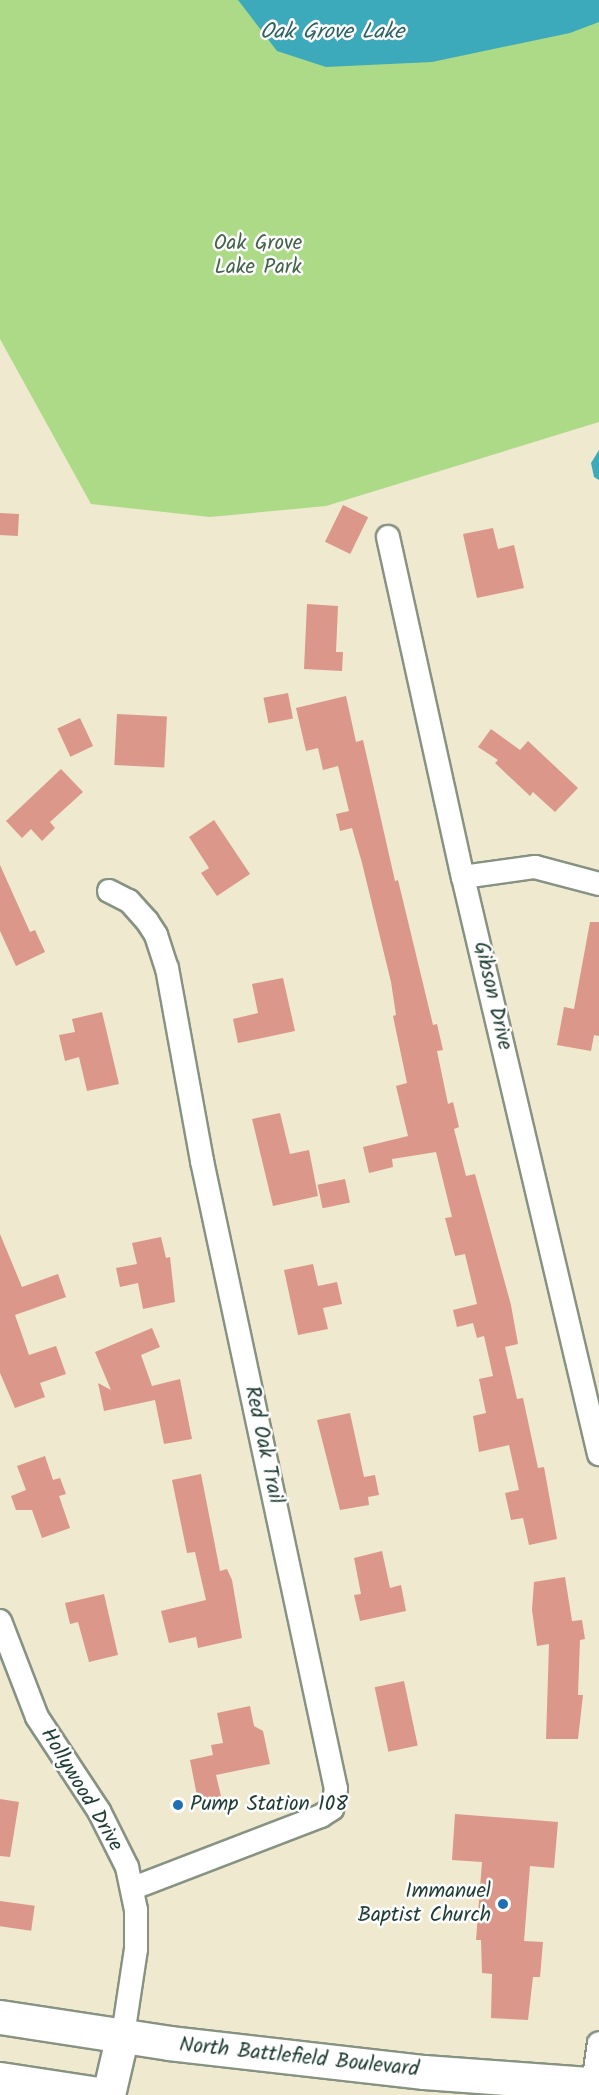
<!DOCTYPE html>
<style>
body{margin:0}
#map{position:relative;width:599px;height:2095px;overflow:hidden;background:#efe9cf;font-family:Kalam,sans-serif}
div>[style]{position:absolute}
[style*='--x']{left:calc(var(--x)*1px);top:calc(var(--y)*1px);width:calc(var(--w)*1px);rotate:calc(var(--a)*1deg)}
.green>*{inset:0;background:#adda87}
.water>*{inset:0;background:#3daabc}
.building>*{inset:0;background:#da978a;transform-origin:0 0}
.roads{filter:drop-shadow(2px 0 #879382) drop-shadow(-2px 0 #879382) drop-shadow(0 2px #879382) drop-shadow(0 -2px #879382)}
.street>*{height:22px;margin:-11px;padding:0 11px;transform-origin:11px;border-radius:11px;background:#fff}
.secondary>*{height:32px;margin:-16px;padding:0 16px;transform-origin:16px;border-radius:16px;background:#fff}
.primary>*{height:33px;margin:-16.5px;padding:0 16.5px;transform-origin:16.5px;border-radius:16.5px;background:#fff}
.dots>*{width:16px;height:16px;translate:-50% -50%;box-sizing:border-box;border:3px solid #fff;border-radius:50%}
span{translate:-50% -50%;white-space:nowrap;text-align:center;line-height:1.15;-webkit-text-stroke:5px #fff;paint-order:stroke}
.park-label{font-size:21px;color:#426449}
.street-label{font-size:21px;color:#1f3d34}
.poi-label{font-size:21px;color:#1f3d34}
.left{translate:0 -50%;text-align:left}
.right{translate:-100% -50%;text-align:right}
.water-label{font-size:22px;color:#2a6364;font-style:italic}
</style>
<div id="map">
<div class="green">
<i style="clip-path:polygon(0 0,599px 0,599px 422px,326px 506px,210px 517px,91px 504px,0 339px)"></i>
</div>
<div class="water">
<i style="clip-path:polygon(238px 0,599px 0,599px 22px,570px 33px,432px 62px,326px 67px,277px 51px)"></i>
<i style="clip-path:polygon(599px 450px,599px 480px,594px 477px,591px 463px)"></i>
</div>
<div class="building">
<i style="left:343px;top:505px;width:28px;height:41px;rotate:26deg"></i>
<i style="left:0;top:513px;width:19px;height:22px;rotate:3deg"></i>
<i style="clip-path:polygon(493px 528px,498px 549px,514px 545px,524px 588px,477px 598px,463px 534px)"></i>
<i style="clip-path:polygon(307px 604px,338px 606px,336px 652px,343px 652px,342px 671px,304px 669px)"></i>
<i style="left:288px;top:693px;width:26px;height:25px;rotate:79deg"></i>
<i style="clip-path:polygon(346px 696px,356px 742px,363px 740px,395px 881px,398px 880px,433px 1025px,437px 1024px,443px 1050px,437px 1051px,448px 1104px,453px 1102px,459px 1127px,454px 1129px,466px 1176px,475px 1174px,511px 1305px,518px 1344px,505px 1347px,517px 1399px,523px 1398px,538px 1468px,544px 1467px,557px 1539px,529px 1545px,523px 1518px,511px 1520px,505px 1493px,519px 1490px,509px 1445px,479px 1452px,473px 1416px,486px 1413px,479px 1379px,493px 1376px,484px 1336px,477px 1338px,473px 1323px,457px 1327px,453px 1310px,477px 1304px,465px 1254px,455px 1256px,445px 1218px,452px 1217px,436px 1152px,392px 1159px,393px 1167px,369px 1173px,363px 1147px,408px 1136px,396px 1086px,407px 1083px,393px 1016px,396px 1015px,391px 982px,362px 863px,352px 828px,340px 831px,336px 814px,349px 811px,338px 766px,323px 770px,318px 748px,306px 751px,296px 708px)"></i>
<i style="left:117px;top:714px;width:50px;height:51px;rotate:3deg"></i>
<i style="left:80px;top:718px;width:31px;height:25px;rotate:65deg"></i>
<i style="clip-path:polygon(491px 729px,520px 750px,528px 741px,578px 788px,555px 812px,533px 792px,530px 796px,495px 763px,498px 760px,478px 747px)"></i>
<i style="clip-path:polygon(61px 769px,83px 792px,50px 822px,55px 828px,42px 841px,31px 829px,22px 838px,6px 821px)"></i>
<i style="clip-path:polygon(214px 820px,250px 874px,217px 896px,201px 873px,209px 868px,189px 837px)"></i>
<i style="clip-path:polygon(0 865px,30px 932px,35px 930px,45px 952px,16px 966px,0 931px)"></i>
<i style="clip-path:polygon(590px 922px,599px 922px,599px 1036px,594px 1035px,591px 1051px,557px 1045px,564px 1007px,574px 1009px)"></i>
<i style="clip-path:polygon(283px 978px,295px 1031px,238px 1043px,233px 1019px,258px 1013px,252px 984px)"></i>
<i style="clip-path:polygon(102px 1012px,119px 1084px,87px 1091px,79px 1057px,65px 1061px,59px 1035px,75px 1032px,72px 1019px)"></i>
<i style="clip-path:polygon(280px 1113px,290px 1154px,309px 1150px,318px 1196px,273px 1206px,252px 1119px)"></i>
<i style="left:345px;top:1179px;width:24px;height:28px;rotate:78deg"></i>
<i style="clip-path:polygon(0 1234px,22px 1287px,58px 1274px,66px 1297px,15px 1315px,29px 1355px,56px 1346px,66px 1374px,40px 1383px,45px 1397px,15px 1408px,0 1373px)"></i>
<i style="clip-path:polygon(161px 1237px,166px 1258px,170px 1257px,175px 1302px,143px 1309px,138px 1283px,120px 1287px,116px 1268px,137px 1264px,132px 1243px)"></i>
<i style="clip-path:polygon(313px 1264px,318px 1286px,337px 1282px,342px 1304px,323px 1308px,328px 1329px,298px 1335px,284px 1270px)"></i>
<i style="clip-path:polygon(152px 1328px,160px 1347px,141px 1355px,152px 1386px,180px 1379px,192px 1439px,164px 1444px,155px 1400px,104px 1411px,98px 1383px,111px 1390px,95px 1352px)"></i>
<i style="clip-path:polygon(350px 1413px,364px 1477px,375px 1475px,379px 1495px,368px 1497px,369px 1505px,340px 1510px,317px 1420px)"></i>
<i style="clip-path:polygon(45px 1456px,53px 1480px,60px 1478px,66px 1494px,59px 1496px,70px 1528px,42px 1538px,32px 1510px,16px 1510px,11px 1496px,26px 1490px,17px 1466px)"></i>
<i style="clip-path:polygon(201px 1474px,220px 1571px,227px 1569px,232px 1580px,242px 1638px,198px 1648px,196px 1637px,169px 1643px,161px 1611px,206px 1600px,195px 1552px,187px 1553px,172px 1480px)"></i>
<i style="clip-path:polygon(382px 1551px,390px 1588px,401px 1585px,406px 1611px,360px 1621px,354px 1595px,361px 1594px,354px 1558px)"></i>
<i style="clip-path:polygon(565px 1577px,572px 1621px,582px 1620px,585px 1639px,580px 1640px,578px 1695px,583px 1695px,578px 1739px,546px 1739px,549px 1644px,537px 1646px,532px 1610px,534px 1582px)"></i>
<i style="clip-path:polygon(104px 1594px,118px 1655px,89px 1662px,78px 1622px,70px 1624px,65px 1603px)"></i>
<i style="left:404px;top:1681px;width:66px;height:30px;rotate:78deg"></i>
<i style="clip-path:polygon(250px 1706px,254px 1726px,263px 1731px,270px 1764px,216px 1775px,221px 1796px,198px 1801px,190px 1760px,213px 1755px,211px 1745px,223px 1743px,217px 1713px)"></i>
<i style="clip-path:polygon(0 1799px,19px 1802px,10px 1857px,0 1856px)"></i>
<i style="clip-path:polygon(455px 1814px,558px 1822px,554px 1868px,530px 1866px,524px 1941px,543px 1942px,540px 1977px,533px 1977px,528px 2020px,491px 2018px,492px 1974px,482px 1973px,481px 1940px,476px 1940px,482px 1862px,452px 1860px)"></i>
<i style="left:0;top:1901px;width:35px;height:25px;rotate:8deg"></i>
</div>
<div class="roads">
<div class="street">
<i style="--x:388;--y:537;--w:348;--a:77.6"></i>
<i style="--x:463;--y:877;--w:593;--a:76.74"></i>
<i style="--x:463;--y:877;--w:73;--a:-7.9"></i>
<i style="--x:535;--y:867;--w:66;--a:14.9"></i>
<i style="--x:109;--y:891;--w:22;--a:27"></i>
<i style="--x:129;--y:901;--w:27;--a:48"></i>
<i style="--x:147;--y:921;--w:17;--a:57"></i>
<i style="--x:156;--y:935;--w:35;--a:72"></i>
<i style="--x:167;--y:968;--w:196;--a:79.7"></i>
<i style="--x:202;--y:1161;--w:642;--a:77.96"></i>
<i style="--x:336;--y:1789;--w:20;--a:101"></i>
<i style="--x:332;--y:1809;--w:13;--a:148"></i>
<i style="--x:321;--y:1816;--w:201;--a:159"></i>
<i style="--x:0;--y:1621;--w:103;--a:68.9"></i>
<i style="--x:37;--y:1717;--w:113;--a:56.6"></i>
<i style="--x:99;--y:1811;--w:63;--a:63.4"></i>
<i style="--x:127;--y:1867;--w:44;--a:78.2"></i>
<i style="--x:136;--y:1910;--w:39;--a:90"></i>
<i style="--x:136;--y:1949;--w:87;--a:98.6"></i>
<i style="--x:593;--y:2084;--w:41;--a:-81.7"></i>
</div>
<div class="secondary">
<i style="--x:109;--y:2095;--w:62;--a:-76.9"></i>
</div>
<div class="primary">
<i style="--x:0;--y:2017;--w:171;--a:8.7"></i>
<i style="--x:169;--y:2043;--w:257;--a:6.5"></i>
<i style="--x:424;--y:2072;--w:175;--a:4.2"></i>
<i style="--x:0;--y:2079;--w:106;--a:8.7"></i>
</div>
</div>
<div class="dots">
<i style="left:178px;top:1805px;background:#1f6fb2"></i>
<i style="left:503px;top:1904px;background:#1f6fb2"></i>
</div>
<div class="park-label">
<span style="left:258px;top:256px">Oak Grove<br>Lake Park</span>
</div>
<div class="street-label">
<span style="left:492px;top:996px;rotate:77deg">Gibson Drive</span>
<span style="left:263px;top:1445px;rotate:78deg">Red Oak Trail</span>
<span style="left:81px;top:1790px;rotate:59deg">Hollywood Drive</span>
<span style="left:299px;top:2058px;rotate:6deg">North Battlefield Boulevard</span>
</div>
<div class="poi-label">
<span class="left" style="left:190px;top:1805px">Pump Station 108</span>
<span class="right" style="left:491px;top:1904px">Immanuel<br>Baptist Church</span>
</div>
<div class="water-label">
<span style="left:332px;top:33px">Oak Grove Lake</span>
</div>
</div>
